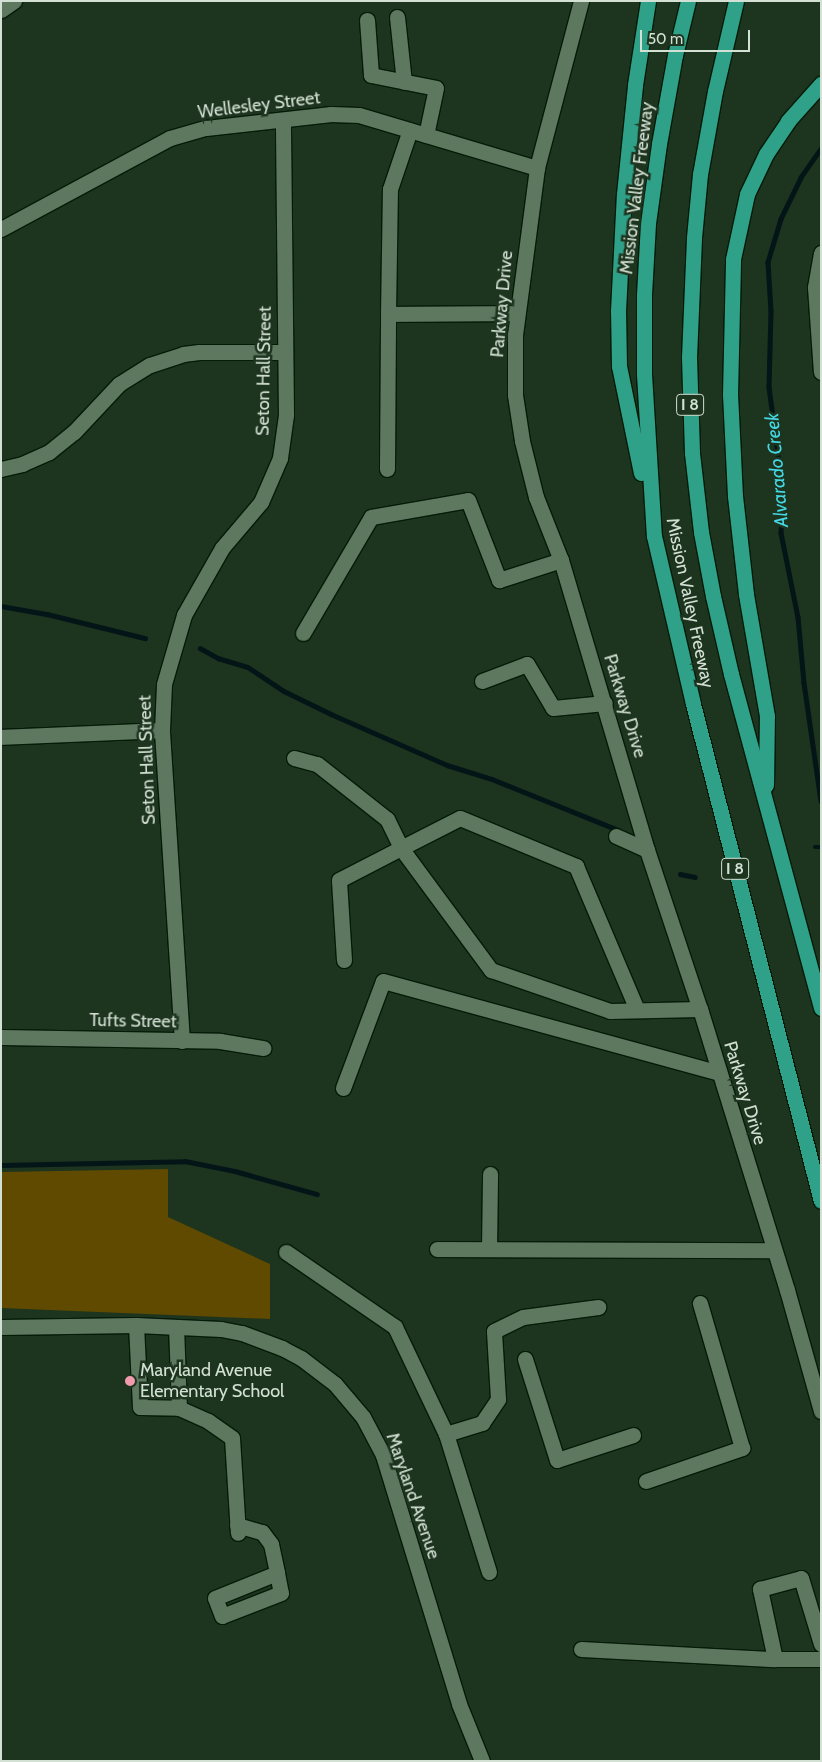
<!DOCTYPE html>
<style>
body{margin:0}
#map{position:relative;width:822px;height:1762px;overflow:hidden;background:#1d341f;font-family:Cabin,sans-serif}
div>[style]{position:absolute}
[style*='--x']{left:calc(var(--x)*1px);top:calc(var(--y)*1px);width:calc(var(--w)*1px);rotate:calc(var(--a)*1deg)}
.green>*{inset:0;background:#5f4a00}
.stream>*{height:4.5px;margin:-2.25px;padding:0 2.25px;transform-origin:2.25px;border-radius:2.25px;background:#041517}
.roads{filter:drop-shadow(1px 0 #051b08) drop-shadow(-1px 0 #051b08) drop-shadow(0 1px #051b08) drop-shadow(0 -1px #051b08)}
.minor>*{height:15px;margin:-7.5px;padding:0 7.5px;transform-origin:7.5px;border-radius:7.5px;background:#5e775f}
.highway>*{height:15px;margin:-7.5px;padding:0 7.5px;transform-origin:7.5px;border-radius:7.5px;background:#2fa189}
.dots>*{width:14px;height:14px;translate:-50% -50%;box-sizing:border-box;border:2px solid #1d341f;border-radius:50%}
span{translate:-50% -50%;white-space:nowrap;text-align:center;line-height:1.15;-webkit-text-stroke:5px #1d341f;paint-order:stroke}
.shield-label span{padding:1px 4px;background:#1d341f;border:1px solid;border-radius:4px;-webkit-text-stroke-width:0}
.shield-label{font-size:16px;color:#d3e1d4;font-weight:700}
.street-label{font-size:18px;color:#d3e1d4}
.poi-label{font-size:18px;color:#d3e1d4}
.left{translate:0 -50%;text-align:left}
.water-label{font-size:19px;color:#44d8e4;font-style:italic}
.frame{position:absolute;inset:0;border:2px solid #d3e1d4;pointer-events:none}
.scale{position:absolute;left:640px;top:30px;width:110px;height:22px;box-sizing:border-box;border:2px solid #d3e1d4;border-top:0;padding-left:6px;font-size:15px;line-height:18px;white-space:nowrap;color:#d3e1d4;-webkit-text-stroke:4px #1d341f;paint-order:stroke}
</style>
<div id="map">
<div class="green">
<i style="clip-path:polygon(168px 1169px,168px 1217px,270px 1264px,270px 1319px,1px 1308px,1px 1172px)"></i>
</div>
<div class="stream">
<i style="--x:821;--y:149;--w:35;--a:125"></i>
<i style="--x:801;--y:178;--w:46;--a:116"></i>
<i style="--x:781;--y:219;--w:45;--a:106.8"></i>
<i style="--x:768;--y:262;--w:49;--a:86.5"></i>
<i style="--x:771;--y:311;--w:76;--a:91.5"></i>
<i style="--x:769;--y:387;--w:106;--a:82.4"></i>
<i style="--x:783;--y:492;--w:41;--a:92.8"></i>
<i style="--x:781;--y:533;--w:86;--a:78.6"></i>
<i style="--x:798;--y:617;--w:66;--a:84.8"></i>
<i style="--x:804;--y:683;--w:119;--a:81.8"></i>
<i style="--x:1;--y:606;--w:47;--a:9.9"></i>
<i style="--x:47;--y:614;--w:101;--a:13.8"></i>
<i style="--x:200;--y:648;--w:21;--a:29"></i>
<i style="--x:218;--y:658;--w:31;--a:17"></i>
<i style="--x:248;--y:667;--w:43;--a:33.7"></i>
<i style="--x:284;--y:691;--w:52;--a:26.1"></i>
<i style="--x:331;--y:714;--w:127;--a:23.7"></i>
<i style="--x:447;--y:765;--w:47;--a:17.3"></i>
<i style="--x:492;--y:779;--w:136;--a:22"></i>
<i style="--x:815;--y:847;--w:6;--a:0"></i>
<i style="--x:680;--y:874;--w:15;--a:11"></i>
<i style="--x:1;--y:1165;--w:184;--a:-1.2"></i>
<i style="--x:185;--y:1161;--w:51;--a:11.3"></i>
<i style="--x:235;--y:1171;--w:85;--a:15.7"></i>
</div>
<div class="roads">
<div class="minor">
<i style="--x:581;--y:1;--w:173;--a:104.8"></i>
<i style="--x:537;--y:168;--w:167;--a:97.5"></i>
<i style="--x:515;--y:334;--w:61;--a:90"></i>
<i style="--x:515;--y:395;--w:47;--a:81.3"></i>
<i style="--x:522;--y:441;--w:58;--a:76"></i>
<i style="--x:536;--y:497;--w:68;--a:68.4"></i>
<i style="--x:561;--y:560;--w:302;--a:73.5"></i>
<i style="--x:647;--y:850;--w:168;--a:71.6"></i>
<i style="--x:700;--y:1009;--w:294;--a:72.8"></i>
<i style="--x:787;--y:1290;--w:126;--a:74.3"></i>
<i style="--x:1;--y:10;--w:16;--a:-35"></i>
<i style="--x:397;--y:17;--w:65;--a:83.9"></i>
<i style="--x:367;--y:20;--w:55;--a:85.8"></i>
<i style="--x:371;--y:75;--w:66;--a:11.3"></i>
<i style="--x:436;--y:88;--w:48;--a:102"></i>
<i style="--x:1;--y:229;--w:192;--a:-28.3"></i>
<i style="--x:170;--y:138;--w:37;--a:-16"></i>
<i style="--x:206;--y:128;--w:126;--a:-6.4"></i>
<i style="--x:331;--y:114;--w:28;--a:2"></i>
<i style="--x:359;--y:115;--w:186;--a:16.6"></i>
<i style="--x:821;--y:253;--w:35;--a:100"></i>
<i style="--x:815;--y:287;--w:85;--a:86"></i>
<i style="--x:388;--y:314;--w:125;--a:-89.1"></i>
<i style="--x:390;--y:189;--w:62;--a:-71.3"></i>
<i style="--x:1;--y:469;--w:22;--a:-13"></i>
<i style="--x:22;--y:464;--w:30;--a:-24"></i>
<i style="--x:49;--y:452;--w:32;--a:-39"></i>
<i style="--x:74;--y:432;--w:66;--a:-46.8"></i>
<i style="--x:119;--y:384;--w:36;--a:-32"></i>
<i style="--x:150;--y:365;--w:35;--a:-18"></i>
<i style="--x:183;--y:354;--w:16;--a:-7"></i>
<i style="--x:199;--y:352;--w:86;--a:0"></i>
<i style="--x:387;--y:469;--w:155;--a:-89.6"></i>
<i style="--x:388;--y:314;--w:129;--a:-0.4"></i>
<i style="--x:303;--y:633;--w:134;--a:-59.6"></i>
<i style="--x:371;--y:517;--w:98;--a:-9.9"></i>
<i style="--x:468;--y:500;--w:86;--a:68.8"></i>
<i style="--x:499;--y:580;--w:65;--a:-17.9"></i>
<i style="--x:482;--y:681;--w:48;--a:-20.7"></i>
<i style="--x:527;--y:664;--w:51;--a:59.4"></i>
<i style="--x:553;--y:708;--w:52;--a:-5.5"></i>
<i style="--x:1;--y:737;--w:161;--a:-2.5"></i>
<i style="--x:294;--y:758;--w:24;--a:15"></i>
<i style="--x:317;--y:764;--w:89;--a:38.2"></i>
<i style="--x:387;--y:819;--w:32;--a:64"></i>
<i style="--x:401;--y:848;--w:66;--a:-27"></i>
<i style="--x:460;--y:818;--w:126;--a:22.5"></i>
<i style="--x:576;--y:866;--w:156;--a:67"></i>
<i style="--x:616;--y:836;--w:34;--a:24"></i>
<i style="--x:344;--y:960;--w:80;--a:-93.6"></i>
<i style="--x:339;--y:880;--w:70;--a:-27.3"></i>
<i style="--x:401;--y:848;--w:152;--a:53.6"></i>
<i style="--x:491;--y:970;--w:126;--a:19"></i>
<i style="--x:610;--y:1011;--w:90;--a:-1.3"></i>
<i style="--x:1;--y:1037;--w:219;--a:1"></i>
<i style="--x:220;--y:1041;--w:44;--a:9.2"></i>
<i style="--x:182;--y:1041;--w:312;--a:-93.7"></i>
<i style="--x:162;--y:730;--w:46;--a:-87.5"></i>
<i style="--x:164;--y:684;--w:72;--a:-73.8"></i>
<i style="--x:184;--y:615;--w:77;--a:-60.4"></i>
<i style="--x:222;--y:548;--w:60;--a:-49.7"></i>
<i style="--x:261;--y:502;--w:48;--a:-66.6"></i>
<i style="--x:280;--y:458;--w:43;--a:-82.1"></i>
<i style="--x:286;--y:415;--w:295;--a:-90.6"></i>
<i style="--x:343;--y:1088;--w:114;--a:-69.5"></i>
<i style="--x:383;--y:981;--w:348;--a:15.3"></i>
<i style="--x:437;--y:1249;--w:336;--a:0.2"></i>
<i style="--x:489;--y:1249;--w:75;--a:-89.2"></i>
<i style="--x:286;--y:1252;--w:132;--a:34.5"></i>
<i style="--x:395;--y:1327;--w:119;--a:64.5"></i>
<i style="--x:136;--y:1325;--w:82;--a:87.2"></i>
<i style="--x:140;--y:1407;--w:39;--a:1"></i>
<i style="--x:179;--y:1408;--w:81;--a:-92.1"></i>
<i style="--x:1;--y:1327;--w:135;--a:-0.8"></i>
<i style="--x:136;--y:1325;--w:85;--a:2.7"></i>
<i style="--x:221;--y:1329;--w:21;--a:11"></i>
<i style="--x:242;--y:1333;--w:43;--a:20.6"></i>
<i style="--x:282;--y:1348;--w:21;--a:28"></i>
<i style="--x:301;--y:1358;--w:43;--a:37.4"></i>
<i style="--x:335;--y:1384;--w:43;--a:49.7"></i>
<i style="--x:363;--y:1417;--w:43;--a:62.2"></i>
<i style="--x:383;--y:1455;--w:260;--a:73"></i>
<i style="--x:459;--y:1704;--w:61;--a:68"></i>
<i style="--x:525;--y:1359;--w:106;--a:72.4"></i>
<i style="--x:557;--y:1460;--w:80;--a:-18.2"></i>
<i style="--x:179;--y:1408;--w:32;--a:24"></i>
<i style="--x:208;--y:1421;--w:29;--a:35"></i>
<i style="--x:232;--y:1438;--w:95;--a:86.4"></i>
<i style="--x:646;--y:1481;--w:102;--a:-19"></i>
<i style="--x:742;--y:1448;--w:151;--a:-106.2"></i>
<i style="--x:237;--y:1525;--w:26;--a:16"></i>
<i style="--x:262;--y:1532;--w:15;--a:53"></i>
<i style="--x:271;--y:1544;--w:30;--a:78"></i>
<i style="--x:277;--y:1573;--w:20;--a:79"></i>
<i style="--x:281;--y:1593;--w:63;--a:158.7"></i>
<i style="--x:222;--y:1616;--w:19;--a:-111"></i>
<i style="--x:215;--y:1598;--w:67;--a:-22"></i>
<i style="--x:489;--y:1572;--w:145;--a:-107.3"></i>
<i style="--x:446;--y:1434;--w:38;--a:-17"></i>
<i style="--x:482;--y:1423;--w:29;--a:-56"></i>
<i style="--x:498;--y:1399;--w:68;--a:-93.4"></i>
<i style="--x:494;--y:1331;--w:32;--a:-26"></i>
<i style="--x:523;--y:1317;--w:76;--a:-7.6"></i>
<i style="--x:581;--y:1649;--w:194;--a:3"></i>
<i style="--x:775;--y:1659;--w:46;--a:0"></i>
<i style="--x:775;--y:1659;--w:72;--a:-102.1"></i>
<i style="--x:760;--y:1589;--w:42;--a:-15"></i>
<i style="--x:801;--y:1578;--w:69;--a:73.1"></i>
</div>
<div class="highway">
<i style="--x:688;--y:1;--w:56;--a:103.5"></i>
<i style="--x:675;--y:55;--w:90;--a:100.2"></i>
<i style="--x:659;--y:144;--w:80;--a:97.9"></i>
<i style="--x:648;--y:223;--w:72;--a:93.2"></i>
<i style="--x:644;--y:295;--w:79;--a:90"></i>
<i style="--x:644;--y:374;--w:162;--a:86.5"></i>
<i style="--x:654;--y:536;--w:172;--a:76.9"></i>
<i style="--x:693;--y:704;--w:513;--a:75.56"></i>
<i style="--x:736;--y:1;--w:92;--a:103.1"></i>
<i style="--x:715;--y:91;--w:84;--a:100.2"></i>
<i style="--x:700;--y:174;--w:64;--a:95.4"></i>
<i style="--x:694;--y:238;--w:119;--a:92.4"></i>
<i style="--x:689;--y:357;--w:96;--a:88.2"></i>
<i style="--x:692;--y:453;--w:80;--a:83.5"></i>
<i style="--x:701;--y:532;--w:65;--a:79.4"></i>
<i style="--x:713;--y:596;--w:80;--a:77"></i>
<i style="--x:731;--y:674;--w:346;--a:74.9"></i>
<i style="--x:641;--y:473;--w:109;--a:-101.6"></i>
<i style="--x:619;--y:366;--w:55;--a:-91"></i>
<i style="--x:618;--y:311;--w:117;--a:-87.1"></i>
<i style="--x:624;--y:194;--w:110;--a:-84.2"></i>
<i style="--x:635;--y:85;--w:85;--a:-81.2"></i>
<i style="--x:766;--y:785;--w:69;--a:-89.2"></i>
<i style="--x:767;--y:716;--w:124;--a:-99.8"></i>
<i style="--x:746;--y:594;--w:99;--a:-96.4"></i>
<i style="--x:735;--y:496;--w:101;--a:-92.8"></i>
<i style="--x:730;--y:395;--w:136;--a:-88.7"></i>
<i style="--x:733;--y:259;--w:66;--a:-77.8"></i>
<i style="--x:747;--y:194;--w:44;--a:-64.6"></i>
<i style="--x:766;--y:154;--w:40;--a:-56"></i>
<i style="--x:788;--y:121;--w:50;--a:-48.3"></i>
</div>
</div>
<div class="dots">
<i style="left:130px;top:1381px;background:#f29aae"></i>
</div>
<div class="shield-label">
<span style="left:690px;top:405px">I 8</span>
<span style="left:735px;top:869px">I 8</span>
</div>
<div class="street-label">
<span style="left:259px;top:105px;rotate:-7deg">Wellesley Street</span>
<span style="left:637px;top:188px;rotate:-83deg">Mission Valley Freeway</span>
<span style="left:502px;top:304px;rotate:-85deg">Parkway Drive</span>
<span style="left:264px;top:371px;rotate:-89deg">Seton Hall Street</span>
<span style="left:690px;top:603px;rotate:78deg">Mission Valley Freeway</span>
<span style="left:625px;top:706px;rotate:73deg">Parkway Drive</span>
<span style="left:147px;top:760px;rotate:-92deg">Seton Hall Street</span>
<span style="left:133px;top:1021px;rotate:1deg">Tufts Street</span>
<span style="left:745px;top:1093px;rotate:73deg">Parkway Drive</span>
<span style="left:413px;top:1496px;rotate:71deg">Maryland Avenue</span>
</div>
<div class="poi-label">
<span class="left" style="left:140px;top:1381px">Maryland Avenue<br>Elementary School</span>
</div>
<div class="water-label">
<span style="left:777px;top:470px;rotate:-95deg">Alvarado Creek</span>
</div>
<div class="frame"></div>
<div class="scale">50 m</div>
</div>
